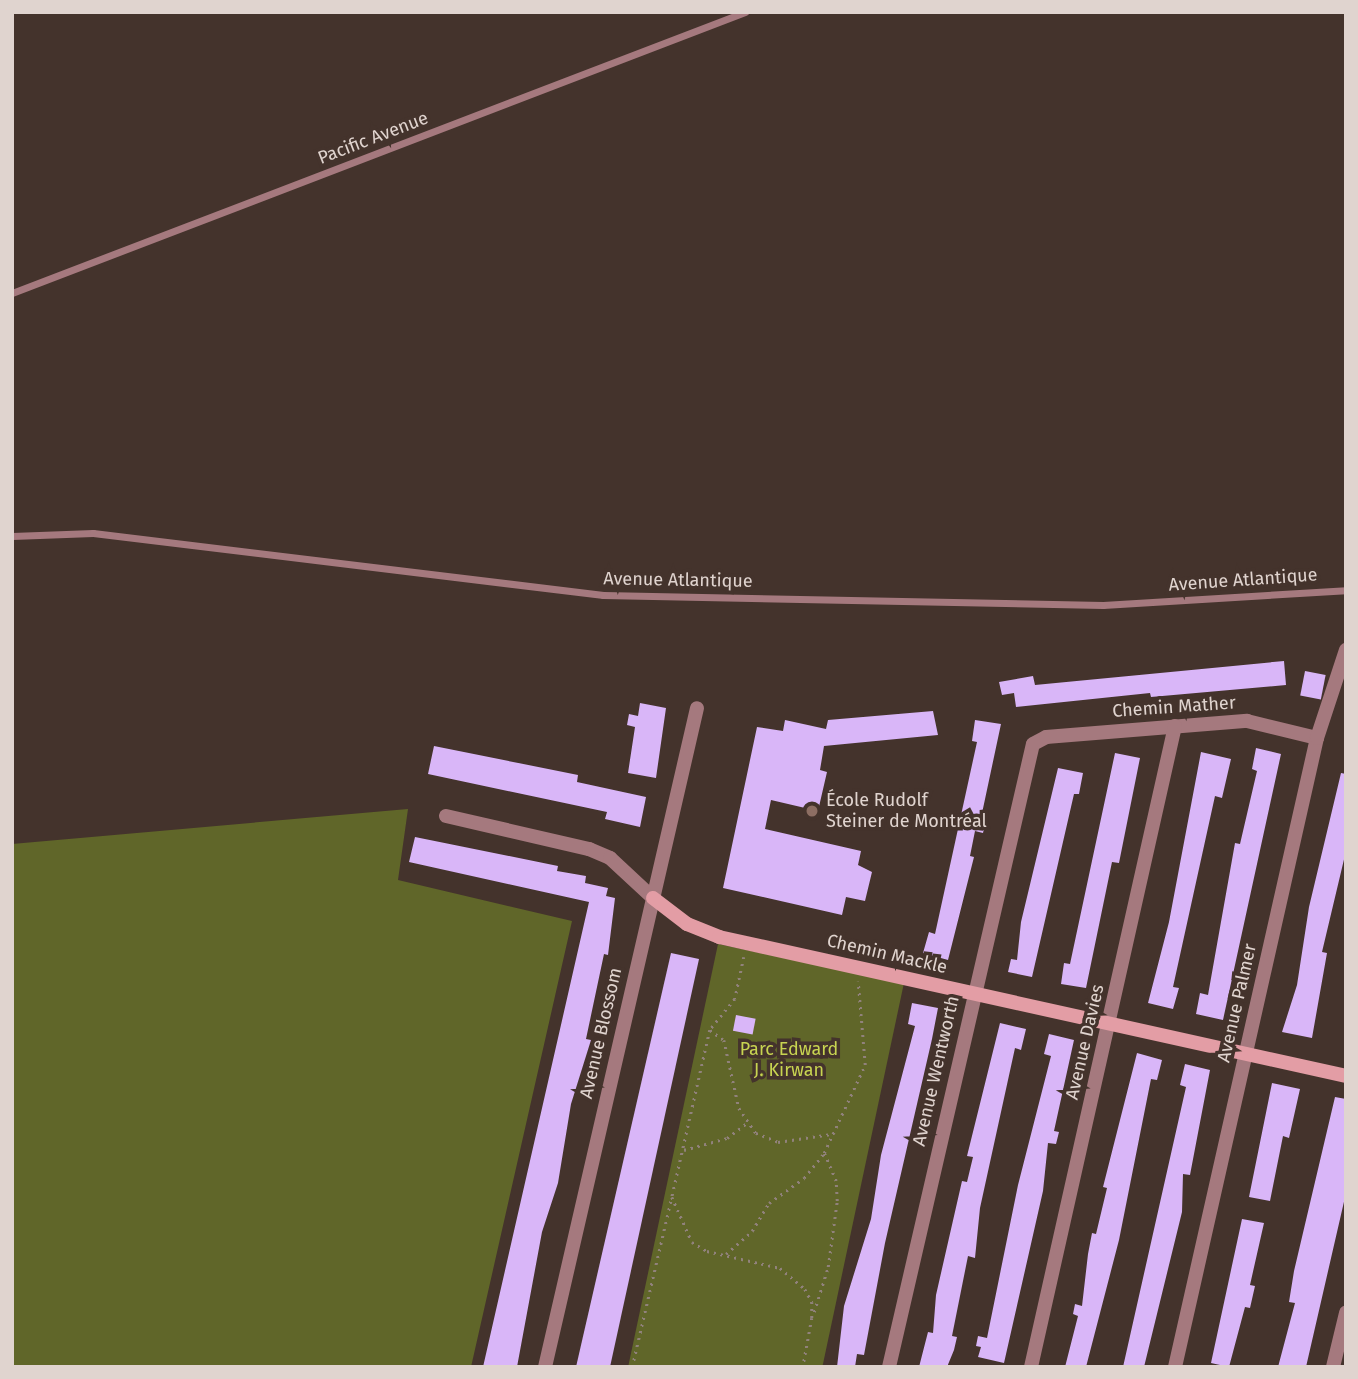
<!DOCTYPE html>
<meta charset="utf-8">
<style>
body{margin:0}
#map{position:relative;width:1358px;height:1379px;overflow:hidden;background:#44332c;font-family:"Fira Sans",sans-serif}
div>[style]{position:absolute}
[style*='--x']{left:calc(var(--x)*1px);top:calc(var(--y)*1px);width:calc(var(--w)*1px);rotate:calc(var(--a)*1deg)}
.green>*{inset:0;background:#606629;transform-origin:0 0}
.building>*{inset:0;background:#d9b6f8;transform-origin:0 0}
.path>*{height:2.5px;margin-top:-1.25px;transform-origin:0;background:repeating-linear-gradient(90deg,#91827c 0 2px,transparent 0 7px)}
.lane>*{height:7px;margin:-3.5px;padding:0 3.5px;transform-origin:3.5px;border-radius:3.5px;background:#a5797e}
.street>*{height:14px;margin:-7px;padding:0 7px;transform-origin:7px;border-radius:7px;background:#a5797e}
.secondary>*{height:14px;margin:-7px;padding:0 7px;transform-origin:7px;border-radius:7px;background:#e39da5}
.dots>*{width:19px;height:19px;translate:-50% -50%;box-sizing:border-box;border:4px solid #44332c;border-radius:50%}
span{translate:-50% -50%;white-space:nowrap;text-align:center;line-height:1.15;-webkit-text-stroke:7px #44332c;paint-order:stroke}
.street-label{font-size:18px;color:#e0d4cf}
.poi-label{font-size:18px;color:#e0d4cf}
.left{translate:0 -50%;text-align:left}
.park-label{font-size:18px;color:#c8d451}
.frame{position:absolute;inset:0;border:14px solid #e0d4cf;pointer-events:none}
</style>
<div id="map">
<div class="green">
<i style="clip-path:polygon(408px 809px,398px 880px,572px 921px,471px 1367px,12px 1367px,12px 844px)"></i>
<i style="left:718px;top:944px;width:190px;height:434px;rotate:12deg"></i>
</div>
<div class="building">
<i style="clip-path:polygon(1284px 661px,1286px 685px,1151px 697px,1150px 693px,1016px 707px,1014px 693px,1002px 695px,999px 682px,1033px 676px,1035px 685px)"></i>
<i style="left:1305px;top:671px;width:21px;height:25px;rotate:11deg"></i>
<i style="clip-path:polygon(640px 703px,666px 708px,656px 778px,628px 773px,635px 727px,627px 725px,629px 714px,638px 716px)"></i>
<i style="clip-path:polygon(933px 711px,938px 735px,824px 746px,820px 770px,827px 772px,818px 811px,771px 800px,765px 829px,861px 851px,858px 865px,872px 872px,865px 901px,846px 897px,842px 915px,723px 888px,757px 727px,783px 731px,785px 720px,826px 729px,828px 720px)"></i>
<i style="clip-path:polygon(975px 720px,1001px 724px,981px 818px,986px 819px,983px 833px,975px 831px,970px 856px,974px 857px,948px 960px,923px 953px,929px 932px,935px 934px,977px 742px,972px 741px)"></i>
<i style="clip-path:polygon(434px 746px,578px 775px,577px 782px,646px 797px,640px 827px,605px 819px,607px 812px,428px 774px)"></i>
<i style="clip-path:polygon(1256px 748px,1281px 754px,1223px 1020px,1196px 1014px,1200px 993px,1208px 995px,1235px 843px,1240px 844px,1257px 771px,1252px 769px)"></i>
<i style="clip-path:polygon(1201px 752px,1231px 759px,1222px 798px,1215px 796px,1173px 987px,1179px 988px,1173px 1009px,1148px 1003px,1169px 922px)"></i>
<i style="clip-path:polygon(1115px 753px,1140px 758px,1119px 863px,1112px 862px,1086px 988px,1061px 984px,1064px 963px,1070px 964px)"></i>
<i style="clip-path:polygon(1058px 768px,1083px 773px,1079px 794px,1074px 794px,1032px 977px,1008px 972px,1011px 959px,1017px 960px,1021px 922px)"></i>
<i style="clip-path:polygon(1341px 773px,1346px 774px,1346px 851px,1322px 952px,1327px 953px,1312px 1038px,1282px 1032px,1297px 985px,1309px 907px)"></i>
<i style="clip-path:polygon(415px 837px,558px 866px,557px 871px,586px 876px,585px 883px,608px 888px,606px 896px,615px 898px,608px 955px,604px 954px,586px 1039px,591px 1040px,571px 1104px,558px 1183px,542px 1232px,517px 1367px,483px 1367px,589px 902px,409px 862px)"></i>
<i style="clip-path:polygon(671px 953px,699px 959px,610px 1367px,576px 1367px)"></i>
<i style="clip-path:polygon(912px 1003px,938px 1008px,932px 1039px,885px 1243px,864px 1355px,857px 1354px,855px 1367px,837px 1367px,844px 1306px,871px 1219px,881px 1155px,915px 1026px,908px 1024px)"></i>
<i style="left:736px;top:1015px;width:20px;height:16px;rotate:11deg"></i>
<i style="clip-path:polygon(1000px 1023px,1026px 1029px,1021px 1050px,1015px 1048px,980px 1208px,975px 1258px,968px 1256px,952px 1336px,957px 1337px,954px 1350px,947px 1367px,919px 1367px,928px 1332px,933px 1333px,936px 1295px,962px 1181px,967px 1182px,973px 1157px,967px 1156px)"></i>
<i style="clip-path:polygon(1049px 1034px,1074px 1040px,1054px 1131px,1059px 1132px,1056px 1144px,1048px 1143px,1043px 1191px,1004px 1363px,978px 1357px,981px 1347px,976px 1346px,978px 1336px,987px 1338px,1018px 1185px,1051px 1056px,1044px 1054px)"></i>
<i style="clip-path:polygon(1137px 1053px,1162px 1060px,1157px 1080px,1151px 1079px,1119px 1240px,1086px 1367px,1065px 1367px,1078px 1316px,1073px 1314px,1075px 1304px,1082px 1306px,1088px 1254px,1092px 1233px,1096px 1234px,1107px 1188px,1103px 1187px)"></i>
<i style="clip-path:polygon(1185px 1064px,1210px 1070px,1190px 1175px,1183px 1174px,1182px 1212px,1144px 1367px,1123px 1367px,1186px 1087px,1180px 1085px)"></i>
<i style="clip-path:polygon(1272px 1083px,1300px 1089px,1289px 1138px,1283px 1136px,1270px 1201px,1249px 1197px)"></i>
<i style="clip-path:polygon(1335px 1097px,1346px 1099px,1346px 1193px,1306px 1367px,1278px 1367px,1295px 1303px,1289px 1302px,1294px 1271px)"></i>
<i style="clip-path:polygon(1242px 1219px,1264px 1223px,1250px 1285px,1255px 1286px,1250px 1308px,1245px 1307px,1229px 1367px,1211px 1363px)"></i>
</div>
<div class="path">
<i style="--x:744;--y:957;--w:43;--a:102.1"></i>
<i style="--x:735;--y:999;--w:40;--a:129"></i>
<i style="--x:710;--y:1030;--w:171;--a:102.8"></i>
<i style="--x:672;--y:1197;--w:49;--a:66"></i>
<i style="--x:692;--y:1242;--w:17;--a:31"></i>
<i style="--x:707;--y:1251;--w:75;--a:13.1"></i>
<i style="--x:780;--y:1268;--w:33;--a:40"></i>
<i style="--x:805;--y:1289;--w:15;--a:62"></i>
<i style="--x:812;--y:1302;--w:16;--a:90"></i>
<i style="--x:812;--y:1318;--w:50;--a:100.4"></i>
<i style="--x:710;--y:1030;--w:17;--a:36"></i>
<i style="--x:724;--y:1040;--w:70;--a:77.6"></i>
<i style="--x:739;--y:1108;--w:30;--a:56"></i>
<i style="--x:756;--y:1133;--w:24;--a:22"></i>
<i style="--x:778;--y:1142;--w:54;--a:-8.6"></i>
<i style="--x:684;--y:1150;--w:45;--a:-15.6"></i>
<i style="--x:727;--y:1138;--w:25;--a:-37"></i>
<i style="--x:726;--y:1254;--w:35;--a:-41"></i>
<i style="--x:752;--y:1231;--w:33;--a:-59"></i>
<i style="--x:769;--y:1203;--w:43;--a:-35.5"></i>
<i style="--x:804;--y:1178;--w:32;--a:-51"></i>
<i style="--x:814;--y:1312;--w:47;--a:-72.7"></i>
<i style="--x:828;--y:1267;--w:67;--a:-82.2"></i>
<i style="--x:837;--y:1201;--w:20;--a:-93"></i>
<i style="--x:836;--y:1181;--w:30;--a:-113"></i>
<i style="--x:824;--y:1153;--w:97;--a:-65"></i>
<i style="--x:865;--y:1065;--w:84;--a:-94.8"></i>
<i style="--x:632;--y:1367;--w:171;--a:-76.9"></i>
</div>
<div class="lane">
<i style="--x:12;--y:293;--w:785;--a:-20.97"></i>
<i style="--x:12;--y:536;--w:81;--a:-2.1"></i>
<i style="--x:93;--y:533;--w:514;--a:6.93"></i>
<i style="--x:603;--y:595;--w:500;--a:1.15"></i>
<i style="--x:1103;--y:605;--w:243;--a:-3.5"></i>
</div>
<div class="street">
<i style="--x:446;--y:816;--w:147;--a:13"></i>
<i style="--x:589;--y:849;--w:23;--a:23"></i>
<i style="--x:610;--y:858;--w:59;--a:42.9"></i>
<i style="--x:545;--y:1367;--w:676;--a:-77.01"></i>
<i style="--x:889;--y:1367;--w:639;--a:-76.99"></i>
<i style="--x:1033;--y:744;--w:15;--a:-28"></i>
<i style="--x:1046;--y:737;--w:202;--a:-4.6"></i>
<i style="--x:1247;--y:721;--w:72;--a:13.7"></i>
<i style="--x:1031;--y:1367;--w:657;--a:-77.34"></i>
<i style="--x:1175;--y:1367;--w:645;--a:-77.28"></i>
<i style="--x:1317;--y:738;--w:93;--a:-71.8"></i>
<i style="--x:1333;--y:1367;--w:56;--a:-76.5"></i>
</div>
<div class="secondary">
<i style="--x:653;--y:898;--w:43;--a:37.4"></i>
<i style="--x:687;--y:924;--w:35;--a:22"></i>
<i style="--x:719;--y:937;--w:642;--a:12.5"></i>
</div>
<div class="dots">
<i style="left:812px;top:811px;background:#8d6e63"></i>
</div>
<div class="street-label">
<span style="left:373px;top:138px;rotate:-21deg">Pacific Avenue</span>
<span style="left:678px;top:580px;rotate:1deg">Avenue Atlantique</span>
<span style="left:1243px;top:580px;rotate:-4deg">Avenue Atlantique</span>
<span style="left:1174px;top:707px;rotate:-4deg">Chemin Mather</span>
<span style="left:887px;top:954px;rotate:13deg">Chemin Mackle</span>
<span style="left:1237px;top:1003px;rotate:-77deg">Avenue Palmer</span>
<span style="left:601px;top:1033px;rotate:-77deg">Avenue Blossom</span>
<span style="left:1085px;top:1042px;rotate:-77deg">Avenue Davies</span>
<span style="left:936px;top:1071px;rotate:-77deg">Avenue Wentworth</span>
</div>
<div class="poi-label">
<span class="left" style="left:826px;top:811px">École Rudolf<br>Steiner de Montréal</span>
</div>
<div class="park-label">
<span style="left:789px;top:1060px">Parc Edward<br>J. Kirwan</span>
</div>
<div class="frame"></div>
</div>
